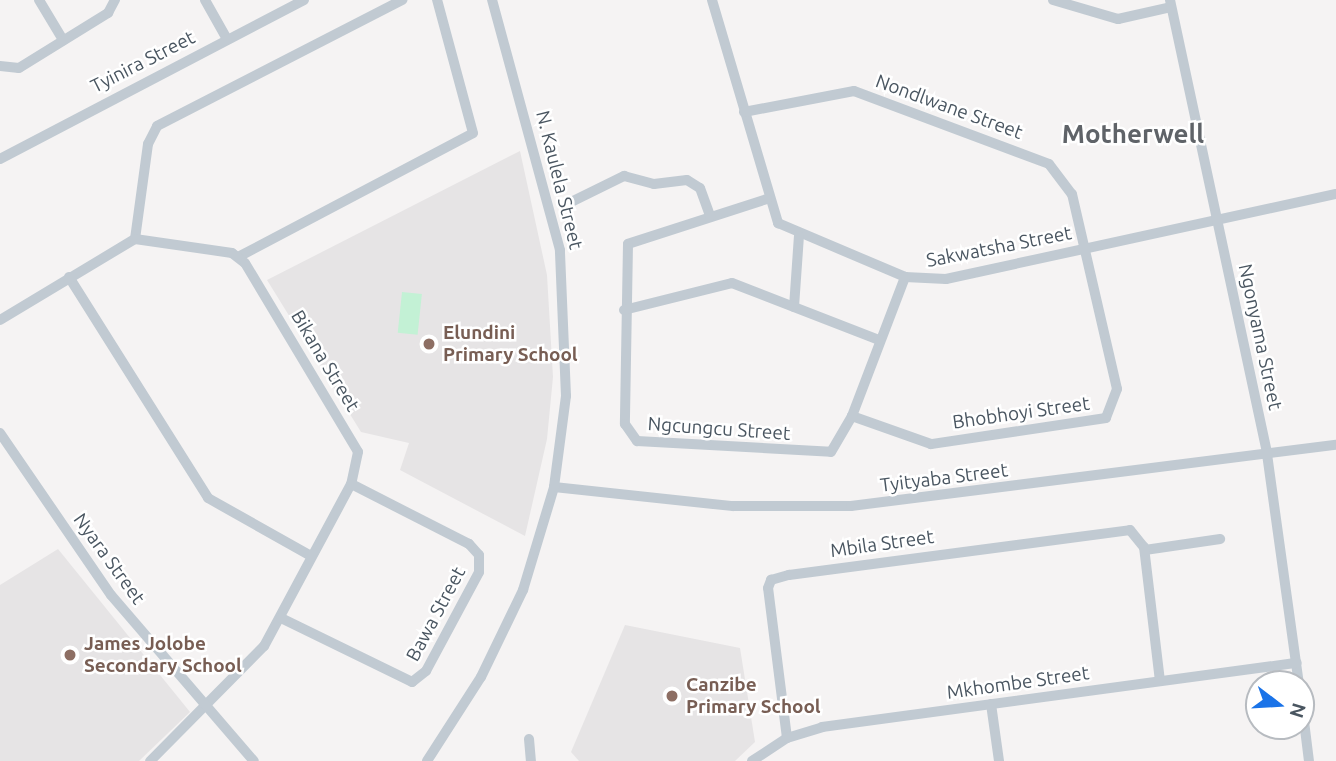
<!DOCTYPE html>
<style>
body{margin:0}
#map{position:relative;width:1336px;height:761px;overflow:hidden;background:#f5f3f3;font-family:Ubuntu,sans-serif}
div>[style]{position:absolute}
[style*='--x']{left:calc(var(--x)*1px);top:calc(var(--y)*1px);width:calc(var(--w)*1px);rotate:calc(var(--a)*1deg)}
.education>*{inset:0;background:#e6e4e5}
.green>*{inset:0;background:#c3f1d5;transform-origin:0 0}
.minor>*{height:10px;margin:-5px;padding:0 5px;transform-origin:5px;border-radius:5px;background:#c1cad2}
.dots>*{width:19px;height:19px;translate:-50% -50%;box-sizing:border-box;border:4px solid #fff;border-radius:50%}
span{translate:-50% -50%;white-space:nowrap;text-align:center;line-height:1.15;-webkit-text-stroke:5px #fff;paint-order:stroke}
.street-label{font-size:19px;color:#4a5661}
.education-label{font-size:19px;color:#785e54;font-weight:700}
.left{translate:0 -50%;text-align:left}
.district-label{font-size:26px;color:#5f6368;font-weight:700}
.north{position:absolute;left:1245px;top:670px;width:70px;height:70px;box-sizing:border-box;background:#fff;border:2px solid #b7bbc0;border-radius:50%;rotate:107deg;font-size:19px;font-weight:700;line-height:28px;text-align:center;color:#4a5661}
.north::after{content:'';display:block;margin:auto;width:24px;height:32px;background:#1a73e8;clip-path:polygon(50% 0,100% 100%,50% 72%,0 100%)}
</style>
<div id="map">
<div class="education">
<i style="clip-path:polygon(520px 151px,547px 275px,553px 377px,547px 439px,525px 536px,400px 470px,409px 443px,361px 432px,267px 280px)"></i>
<i style="clip-path:polygon(58px 549px,190px 712px,139px 761px,0 761px,0 585px)"></i>
<i style="clip-path:polygon(625px 625px,740px 648px,755px 742px,735px 761px,579px 761px,571px 752px)"></i>
</div>
<div class="green">
<i style="left:402px;top:292px;width:20px;height:41px;rotate:6deg"></i>
</div>
<div class="minor">
<i style="--x:39;--y:0;--w:47;--a:59"></i>
<i style="--x:205;--y:0;--w:45;--a:60.6"></i>
<i style="--x:712;--y:0;--w:233;--a:73.5"></i>
<i style="--x:778;--y:223;--w:138;--a:23"></i>
<i style="--x:905;--y:277;--w:41;--a:2.8"></i>
<i style="--x:946;--y:279;--w:399;--a:-12.3"></i>
<i style="--x:1053;--y:0;--w:68;--a:16.3"></i>
<i style="--x:1118;--y:19;--w:54;--a:-12.8"></i>
<i style="--x:1170;--y:0;--w:464;--a:77.9"></i>
<i style="--x:1267;--y:454;--w:232;--a:82.1"></i>
<i style="--x:0;--y:66;--w:19;--a:6"></i>
<i style="--x:19;--y:68;--w:105;--a:-31.7"></i>
<i style="--x:108;--y:13;--w:15;--a:-62"></i>
<i style="--x:744;--y:112;--w:112;--a:-10.8"></i>
<i style="--x:854;--y:91;--w:208;--a:20.5"></i>
<i style="--x:1049;--y:164;--w:38;--a:53"></i>
<i style="--x:1072;--y:194;--w:200;--a:77"></i>
<i style="--x:1117;--y:389;--w:31;--a:111"></i>
<i style="--x:1106;--y:418;--w:177;--a:171.5"></i>
<i style="--x:931;--y:444;--w:84;--a:-160.5"></i>
<i style="--x:0;--y:159;--w:343;--a:-27.6"></i>
<i style="--x:767;--y:199;--w:146;--a:162.1"></i>
<i style="--x:628;--y:244;--w:180;--a:91"></i>
<i style="--x:625;--y:424;--w:21;--a:55"></i>
<i style="--x:637;--y:441;--w:194;--a:3.2"></i>
<i style="--x:831;--y:452;--w:42;--a:-59.7"></i>
<i style="--x:852;--y:416;--w:149;--a:-69.1"></i>
<i style="--x:567;--y:204;--w:64;--a:-26.2"></i>
<i style="--x:624;--y:176;--w:31;--a:15"></i>
<i style="--x:654;--y:184;--w:33;--a:-7"></i>
<i style="--x:687;--y:180;--w:15;--a:32"></i>
<i style="--x:700;--y:188;--w:30;--a:70"></i>
<i style="--x:135;--y:239;--w:96;--a:-82.2"></i>
<i style="--x:148;--y:144;--w:20;--a:-63"></i>
<i style="--x:157;--y:126;--w:276;--a:-27.2"></i>
<i style="--x:240;--y:256;--w:263;--a:-27.8"></i>
<i style="--x:473;--y:133;--w:138;--a:-105.1"></i>
<i style="--x:69;--y:277;--w:261;--a:57.8"></i>
<i style="--x:208;--y:498;--w:118;--a:29.4"></i>
<i style="--x:794;--y:307;--w:71;--a:-86"></i>
<i style="--x:624;--y:310;--w:111;--a:-14"></i>
<i style="--x:732;--y:283;--w:158;--a:21.2"></i>
<i style="--x:0;--y:320;--w:157;--a:-31"></i>
<i style="--x:135;--y:239;--w:98;--a:8.2"></i>
<i style="--x:232;--y:253;--w:16;--a:38"></i>
<i style="--x:245;--y:263;--w:220;--a:59.1"></i>
<i style="--x:358;--y:452;--w:33;--a:102"></i>
<i style="--x:351;--y:484;--w:184;--a:118.2"></i>
<i style="--x:264;--y:646;--w:162;--a:134.7"></i>
<i style="--x:0;--y:433;--w:196;--a:55.6"></i>
<i style="--x:111;--y:595;--w:219;--a:49.3"></i>
<i style="--x:554;--y:487;--w:180;--a:6.1"></i>
<i style="--x:733;--y:506;--w:118;--a:0"></i>
<i style="--x:851;--y:506;--w:489;--a:-7.2"></i>
<i style="--x:1145;--y:550;--w:76;--a:-8.3"></i>
<i style="--x:281;--y:618;--w:146;--a:26"></i>
<i style="--x:412;--y:682;--w:18;--a:-38"></i>
<i style="--x:426;--y:671;--w:112;--a:-61.8"></i>
<i style="--x:479;--y:572;--w:17;--a:-90"></i>
<i style="--x:479;--y:555;--w:15;--a:-132"></i>
<i style="--x:469;--y:544;--w:132;--a:-153"></i>
<i style="--x:1301;--y:697;--w:64;--a:82.9"></i>
<i style="--x:991;--y:704;--w:58;--a:82"></i>
<i style="--x:787;--y:738;--w:151;--a:-97.2"></i>
<i style="--x:768;--y:588;--w:9;--a:-69"></i>
<i style="--x:771;--y:580;--w:19;--a:-16"></i>
<i style="--x:789;--y:575;--w:344;--a:-7.5"></i>
<i style="--x:1130;--y:530;--w:22;--a:51"></i>
<i style="--x:1144;--y:547;--w:135;--a:83.2"></i>
<i style="--x:529;--y:739;--w:22;--a:85"></i>
<i style="--x:427;--y:761;--w:100;--a:-57.3"></i>
<i style="--x:481;--y:677;--w:97;--a:-64.2"></i>
<i style="--x:523;--y:590;--w:108;--a:-73.2"></i>
<i style="--x:554;--y:487;--w:92;--a:-82.5"></i>
<i style="--x:566;--y:396;--w:146;--a:-92.4"></i>
<i style="--x:560;--y:250;--w:259;--a:-105.2"></i>
<i style="--x:752;--y:761;--w:42;--a:-33.3"></i>
<i style="--x:787;--y:738;--w:37;--a:-17"></i>
<i style="--x:822;--y:727;--w:479;--a:-7.7"></i>
</div>
<div class="dots">
<i style="left:429px;top:344px;background:#8d6e63"></i>
<i style="left:70px;top:655px;background:#8d6e63"></i>
<i style="left:672px;top:696px;background:#8d6e63"></i>
</div>
<div class="street-label">
<span style="left:143px;top:62px;rotate:-27deg">Tyinira Street</span>
<span style="left:949px;top:107px;rotate:20deg">Nondlwane Street</span>
<span style="left:559px;top:180px;rotate:76deg">N. Kaulela Street</span>
<span style="left:999px;top:247px;rotate:-11deg">Sakwatsha Street</span>
<span style="left:1260px;top:337px;rotate:78deg">Ngonyama Street</span>
<span style="left:325px;top:361px;rotate:59deg">Bikana Street</span>
<span style="left:1021px;top:413px;rotate:-8deg">Bhobhoyi Street</span>
<span style="left:719px;top:429px;rotate:4deg">Ngcungcu Street</span>
<span style="left:944px;top:478px;rotate:-7deg">Tyityaba Street</span>
<span style="left:882px;top:544px;rotate:-8deg">Mbila Street</span>
<span style="left:109px;top:559px;rotate:54deg">Nyara Street</span>
<span style="left:436px;top:614px;rotate:-62deg">Bawa Street</span>
<span style="left:1018px;top:683px;rotate:-8deg">Mkhombe Street</span>
</div>
<div class="education-label">
<span class="left" style="left:443px;top:344px">Elundini<br>Primary School</span>
<span class="left" style="left:84px;top:655px">James Jolobe<br>Secondary School</span>
<span class="left" style="left:686px;top:696px">Canzibe<br>Primary School</span>
</div>
<div class="district-label">
<span style="left:1133px;top:134px">Motherwell</span>
</div>
<div class="north">N</div>
</div>
